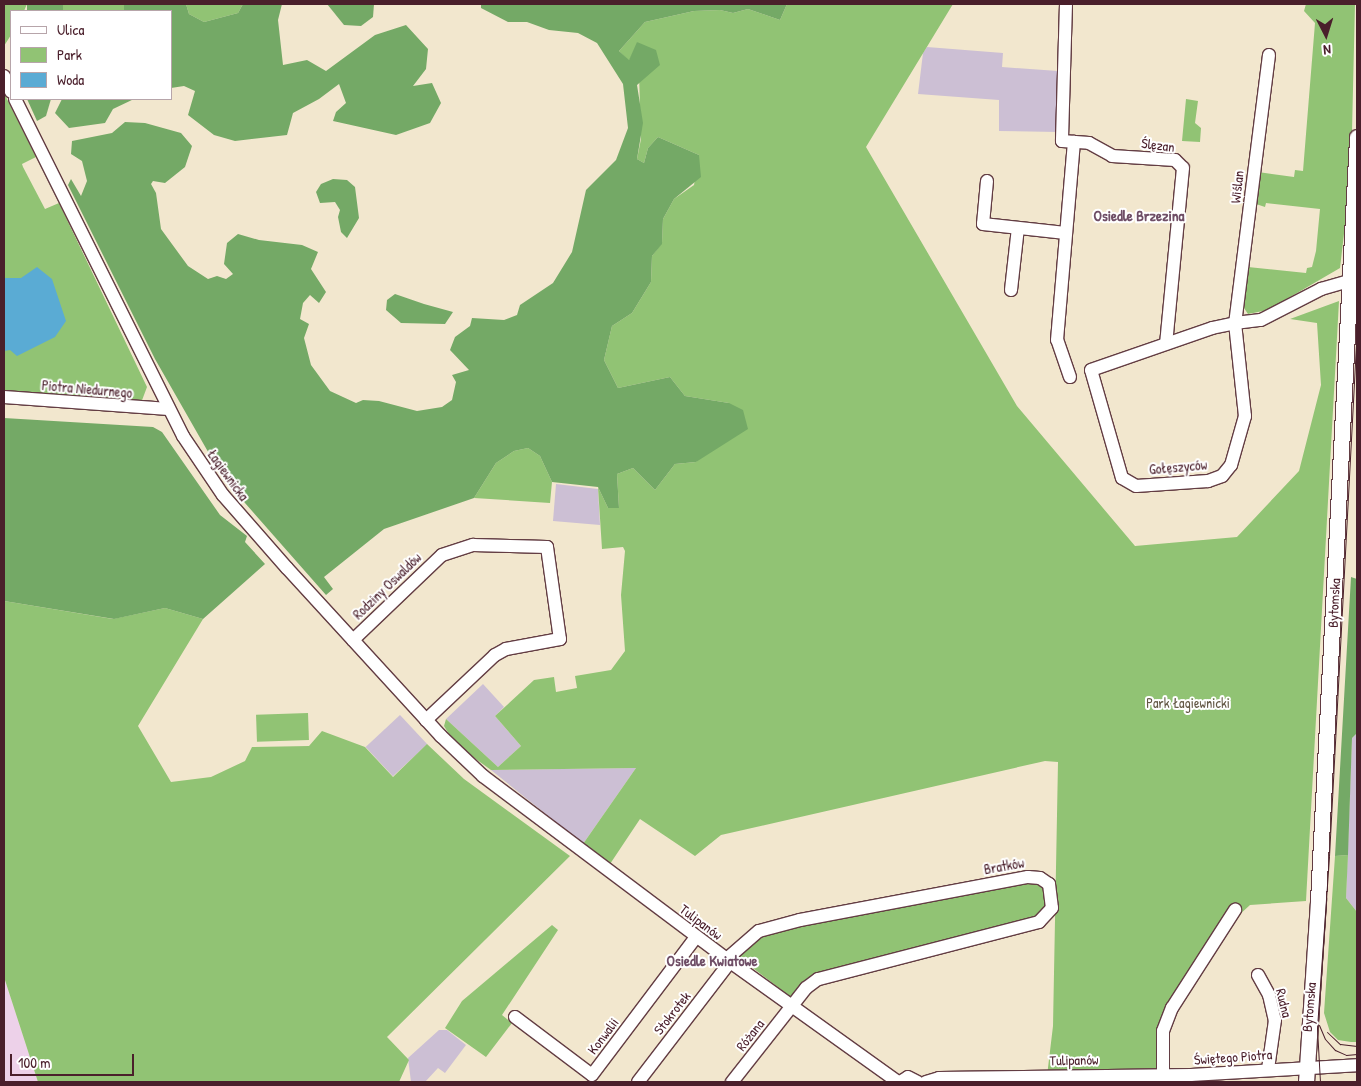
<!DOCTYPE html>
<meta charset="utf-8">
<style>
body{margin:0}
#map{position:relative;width:1361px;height:1086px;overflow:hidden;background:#f2e7ce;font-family:"Patrick Hand",sans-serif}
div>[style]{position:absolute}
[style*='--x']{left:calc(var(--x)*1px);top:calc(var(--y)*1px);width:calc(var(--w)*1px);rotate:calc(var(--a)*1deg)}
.built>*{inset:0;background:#edd1e9}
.industrial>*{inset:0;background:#ccbfd4;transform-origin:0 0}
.green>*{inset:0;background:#91c374;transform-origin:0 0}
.forest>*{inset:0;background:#74a966;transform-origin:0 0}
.water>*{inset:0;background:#5aabd4}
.roads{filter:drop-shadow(1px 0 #633d43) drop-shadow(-1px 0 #633d43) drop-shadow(0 1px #633d43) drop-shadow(0 -1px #633d43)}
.minor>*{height:12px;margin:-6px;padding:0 6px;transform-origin:6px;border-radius:6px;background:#fff}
.major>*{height:15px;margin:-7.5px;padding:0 7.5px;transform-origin:7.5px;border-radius:7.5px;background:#fff}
.tram>*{height:1px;margin:-0.5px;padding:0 0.5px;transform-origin:0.5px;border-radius:0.5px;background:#4a1f2b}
span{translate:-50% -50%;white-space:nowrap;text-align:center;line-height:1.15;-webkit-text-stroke:4px #fff;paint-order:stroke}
.street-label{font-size:14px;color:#4a1f2b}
.park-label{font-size:14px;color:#635845}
.neighbourhood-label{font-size:15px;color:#6f4e66;font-weight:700}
.frame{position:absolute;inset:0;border:5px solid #4a1f2b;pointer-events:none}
.legend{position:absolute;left:10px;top:10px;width:162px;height:90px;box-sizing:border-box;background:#fff;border:1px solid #b7a5aa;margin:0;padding:6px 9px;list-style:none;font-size:15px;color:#4a1f2b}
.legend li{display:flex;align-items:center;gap:10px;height:25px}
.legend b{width:25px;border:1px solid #b7a5aa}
.north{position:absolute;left:1301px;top:10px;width:50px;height:50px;-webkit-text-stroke:4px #fff;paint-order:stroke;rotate:175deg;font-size:14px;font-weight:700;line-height:20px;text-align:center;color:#4a1f2b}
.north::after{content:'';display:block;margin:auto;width:18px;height:22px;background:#4a1f2b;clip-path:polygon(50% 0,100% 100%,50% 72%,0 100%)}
.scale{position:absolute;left:10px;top:1054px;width:124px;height:22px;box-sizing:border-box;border:2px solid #4a1f2b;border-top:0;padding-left:6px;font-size:15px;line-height:18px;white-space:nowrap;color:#4a1f2b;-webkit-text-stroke:4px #fff;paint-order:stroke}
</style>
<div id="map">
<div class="built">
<i style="clip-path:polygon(4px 977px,38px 1082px,4px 1082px)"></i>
</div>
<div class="industrial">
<i style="clip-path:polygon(927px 47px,1003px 53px,1002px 67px,1058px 71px,1058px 132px,999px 131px,999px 100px,918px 94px,923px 53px)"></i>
<i style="clip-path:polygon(556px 484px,598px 489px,600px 525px,553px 521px)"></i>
<i style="clip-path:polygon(483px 684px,504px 707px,495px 716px,521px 746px,498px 767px,446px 719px)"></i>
<i style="left:400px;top:715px;width:40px;height:47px;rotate:47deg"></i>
<i style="clip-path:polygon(1357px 733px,1357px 912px,1346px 898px,1352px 738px)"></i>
<i style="clip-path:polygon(636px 768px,583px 844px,491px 770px,499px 770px)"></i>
<i style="clip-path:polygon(439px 1030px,447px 1030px,466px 1045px,445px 1073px,438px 1068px,425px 1082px,411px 1082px,408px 1058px)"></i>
</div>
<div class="green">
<i style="clip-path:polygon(4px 4px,27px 4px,24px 11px,11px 11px,11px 35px,4px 46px)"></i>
<i style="left:63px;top:4px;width:61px;height:7px"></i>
<i style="clip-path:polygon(186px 4px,243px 4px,238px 13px,204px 22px,189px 14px)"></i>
<i style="clip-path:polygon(787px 4px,953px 4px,866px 147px,1017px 406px,1135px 546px,1237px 537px,1299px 471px,1321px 385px,1317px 323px,1290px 319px,1339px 301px,1306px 901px,1250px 905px,1215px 937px,1165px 1027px,1163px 1076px,1047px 1076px,1053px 1026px,1058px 762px,1045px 761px,721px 835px,695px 856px,640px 819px,608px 867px,583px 844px,636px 768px,491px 770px,455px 744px,444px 726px,446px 719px,498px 767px,521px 746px,495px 716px,534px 680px,554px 677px,556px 692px,577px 688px,575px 676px,611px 670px,625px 651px,621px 595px,625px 551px,623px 547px,602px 549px,598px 487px,608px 508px,619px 508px,617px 474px,633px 468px,655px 490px,675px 464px,696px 462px,729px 403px,685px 396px,670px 377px,618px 388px,604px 360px,612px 326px,632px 313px,651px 282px,652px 256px,662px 243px,663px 219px,674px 199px,694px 185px,699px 155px,658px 137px,648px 148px,644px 163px,637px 159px,641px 139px,638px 42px,629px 61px,619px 51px,645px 22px,694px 11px,720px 10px,733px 13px,748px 9px,780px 20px)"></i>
<i style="clip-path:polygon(1306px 4px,1355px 4px,1351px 174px,1340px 268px,1268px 310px,1248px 314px,1244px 308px,1248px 267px,1306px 273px,1307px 268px,1312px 267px,1316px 251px,1320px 209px,1266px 203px,1265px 207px,1256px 204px,1258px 172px,1294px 177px,1295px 170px,1303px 171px,1315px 23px,1304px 11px)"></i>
<i style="clip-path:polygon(4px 93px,36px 157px,22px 164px,23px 167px,45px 209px,59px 203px,147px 387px,141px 403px,4px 392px)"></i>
<i style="clip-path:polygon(1186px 99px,1198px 101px,1195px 123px,1201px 128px,1200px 142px,1182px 141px)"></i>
<i style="clip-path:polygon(528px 448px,540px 456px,552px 482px,550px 503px,474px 498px,496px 463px,514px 451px)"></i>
<i style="clip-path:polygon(4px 601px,113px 619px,165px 608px,203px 619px,138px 726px,171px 782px,211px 777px,245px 761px,252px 747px,309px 746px,322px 731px,365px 747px,393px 777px,427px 744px,464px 779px,570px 856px,387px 1037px,409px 1060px,399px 1082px,38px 1082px,4px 977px)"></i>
<i style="left:308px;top:713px;width:27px;height:52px;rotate:88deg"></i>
<i style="clip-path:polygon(1348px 855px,1346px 898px,1357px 912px,1357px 1042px,1351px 1042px,1338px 1040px,1330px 1032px,1324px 1013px,1335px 856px)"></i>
<i style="clip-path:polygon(1045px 880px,1048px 915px,826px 976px,792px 998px,737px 956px,759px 931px)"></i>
<i style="clip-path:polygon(552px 925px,558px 930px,502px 1015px,512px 1023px,486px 1057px,445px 1028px,462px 1001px)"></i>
</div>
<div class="forest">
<i style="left:27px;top:4px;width:36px;height:8px"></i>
<i style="clip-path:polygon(124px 4px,186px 4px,189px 14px,204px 22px,238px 13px,243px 4px,282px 4px,278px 20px,283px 65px,307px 60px,326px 71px,375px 35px,406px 25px,428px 49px,426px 69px,413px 86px,432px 83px,441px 103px,430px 123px,396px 135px,333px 121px,336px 112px,346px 103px,339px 84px,319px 99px,293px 113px,287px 135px,235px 141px,214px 135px,188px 115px,195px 91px,184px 86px,171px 88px,171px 11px,124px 11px)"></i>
<i style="clip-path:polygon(327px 4px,374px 4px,373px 17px,361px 26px,344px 25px)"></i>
<i style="clip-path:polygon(481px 4px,787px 4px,780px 20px,748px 9px,733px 13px,720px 10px,694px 11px,645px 22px,619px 51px,629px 60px,637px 42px,656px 50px,660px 65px,637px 85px,643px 123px,637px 159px,644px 163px,648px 148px,658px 137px,699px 155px,701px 177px,674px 199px,663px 219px,662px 244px,652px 256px,651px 282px,632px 313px,612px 326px,604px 360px,618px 388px,670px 377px,685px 396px,729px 403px,743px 410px,748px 429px,696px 462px,675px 464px,655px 490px,633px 468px,617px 474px,619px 508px,608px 508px,598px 487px,552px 482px,540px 456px,528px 448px,514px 451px,496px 463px,474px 498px,384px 529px,324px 577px,333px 589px,326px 595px,223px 478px,155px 359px,68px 185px,71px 179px,81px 196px,87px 181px,82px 161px,71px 154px,72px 141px,112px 133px,125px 122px,145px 123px,181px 133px,192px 146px,185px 167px,165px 183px,153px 181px,151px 184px,156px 193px,161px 229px,188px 266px,208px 279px,217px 276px,226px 279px,233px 274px,224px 264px,227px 243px,238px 234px,259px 240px,302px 245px,318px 252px,311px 269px,326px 292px,319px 303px,310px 295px,303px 303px,300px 319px,309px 324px,304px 338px,311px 365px,330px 391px,356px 403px,363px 400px,379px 401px,417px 411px,442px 407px,452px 400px,456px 382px,452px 375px,469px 370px,450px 350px,455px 337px,470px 326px,472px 318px,504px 320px,517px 315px,520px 305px,553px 283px,572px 252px,586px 190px,616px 160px,628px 128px,623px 84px,597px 43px,578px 33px,549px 30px,527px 22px,508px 22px,481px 8px)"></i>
<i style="clip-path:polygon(27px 99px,51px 99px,46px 116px,37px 121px)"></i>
<i style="clip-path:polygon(62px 99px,134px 99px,113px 109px,105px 123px,69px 128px,55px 113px)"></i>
<i style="clip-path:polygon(333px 179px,347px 180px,355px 187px,359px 218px,347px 238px,341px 232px,338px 217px,340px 210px,335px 202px,320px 203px,316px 192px,321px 184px)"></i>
<i style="clip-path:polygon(395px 294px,424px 304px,453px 312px,445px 324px,401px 323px,386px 310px,387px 300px)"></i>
<i style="clip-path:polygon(4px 418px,153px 427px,162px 432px,220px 515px,247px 536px,245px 542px,265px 564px,203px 619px,165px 608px,114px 619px,4px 601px)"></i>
<i style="clip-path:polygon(1351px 577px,1357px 579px,1357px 733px,1352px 738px,1348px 855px,1335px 856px)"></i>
</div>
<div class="water">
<i style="clip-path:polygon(37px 267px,52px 279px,66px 321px,55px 337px,17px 356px,10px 350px,4px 351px,4px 278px,21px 278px)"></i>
</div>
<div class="roads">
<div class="minor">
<i style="--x:1066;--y:4;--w:137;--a:91.7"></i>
<i style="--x:1062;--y:141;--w:27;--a:4"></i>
<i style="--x:1089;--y:143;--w:26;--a:29"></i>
<i style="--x:1112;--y:156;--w:63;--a:3.6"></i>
<i style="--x:1175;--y:160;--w:11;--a:45"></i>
<i style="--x:1183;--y:168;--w:176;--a:95.5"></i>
<i style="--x:1269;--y:55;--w:270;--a:97.2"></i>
<i style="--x:1235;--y:323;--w:94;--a:83.9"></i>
<i style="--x:1245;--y:416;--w:51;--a:105.9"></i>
<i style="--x:1231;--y:465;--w:14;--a:129"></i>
<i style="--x:1222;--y:476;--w:15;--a:160"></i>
<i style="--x:1208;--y:481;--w:72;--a:176"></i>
<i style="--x:1136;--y:486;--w:16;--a:-150"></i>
<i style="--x:1122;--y:478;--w:112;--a:-106"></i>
<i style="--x:1091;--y:370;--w:128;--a:-19.1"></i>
<i style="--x:1212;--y:328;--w:24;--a:-12"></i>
<i style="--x:1235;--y:323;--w:26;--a:-7"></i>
<i style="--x:1261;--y:320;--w:68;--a:-27.3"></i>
<i style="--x:1321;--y:289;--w:29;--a:-16"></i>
<i style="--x:4;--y:76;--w:17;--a:66"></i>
<i style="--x:15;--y:99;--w:377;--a:63.5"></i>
<i style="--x:183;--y:436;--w:71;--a:55.9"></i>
<i style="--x:223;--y:495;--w:97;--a:48.8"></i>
<i style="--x:287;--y:568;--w:228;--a:47.5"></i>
<i style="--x:441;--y:736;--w:58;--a:43.6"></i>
<i style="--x:483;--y:776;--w:308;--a:36.9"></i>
<i style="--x:729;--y:961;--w:208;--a:35.6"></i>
<i style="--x:987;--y:181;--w:43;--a:95.3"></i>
<i style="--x:983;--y:224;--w:83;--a:6.2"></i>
<i style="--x:1011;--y:290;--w:62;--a:-83.6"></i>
<i style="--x:1070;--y:377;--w:39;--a:-109"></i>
<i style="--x:1057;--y:340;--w:199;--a:-85.1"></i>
<i style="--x:4;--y:397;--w:165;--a:4.2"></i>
<i style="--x:353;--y:640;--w:123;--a:-43.7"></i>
<i style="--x:442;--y:555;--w:33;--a:-18"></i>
<i style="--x:473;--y:545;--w:74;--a:1.5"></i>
<i style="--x:547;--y:547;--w:93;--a:82"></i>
<i style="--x:560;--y:639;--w:55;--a:169.5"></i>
<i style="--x:506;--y:649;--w:13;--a:151"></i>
<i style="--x:495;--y:655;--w:95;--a:136.7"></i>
<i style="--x:1258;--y:975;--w:23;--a:61"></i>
<i style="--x:1269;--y:995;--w:26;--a:77"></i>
<i style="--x:1275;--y:1020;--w:49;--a:98.1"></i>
<i style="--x:515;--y:1017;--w:96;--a:37"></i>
<i style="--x:592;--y:1075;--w:173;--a:-53"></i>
<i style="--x:1163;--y:1076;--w:45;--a:-90"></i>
<i style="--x:1163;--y:1031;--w:25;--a:-69"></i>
<i style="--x:1172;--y:1008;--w:117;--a:-57.3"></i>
<i style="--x:638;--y:1082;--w:146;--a:-52.5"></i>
<i style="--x:727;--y:966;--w:10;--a:-73"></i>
<i style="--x:730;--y:956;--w:38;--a:-41"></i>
<i style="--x:759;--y:931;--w:42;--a:-15"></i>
<i style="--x:800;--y:920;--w:232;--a:-10.7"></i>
<i style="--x:1028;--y:877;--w:12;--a:5"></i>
<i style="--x:1040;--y:878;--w:11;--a:34"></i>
<i style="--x:1049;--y:884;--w:24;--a:83"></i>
<i style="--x:1052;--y:908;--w:19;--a:133"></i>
<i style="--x:1039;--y:922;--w:228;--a:165.5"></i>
<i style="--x:818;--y:979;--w:15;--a:143"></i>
<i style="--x:806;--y:988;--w:120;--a:128.2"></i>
<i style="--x:900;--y:1082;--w:9;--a:-32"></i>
<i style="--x:908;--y:1077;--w:11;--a:27"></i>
<i style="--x:926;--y:1082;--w:14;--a:-17"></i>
<i style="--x:939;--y:1078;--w:252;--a:-0.7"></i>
<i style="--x:1191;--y:1075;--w:166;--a:-3.4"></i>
</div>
<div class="major">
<i style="--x:1306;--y:1082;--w:182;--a:-86.2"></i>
<i style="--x:1318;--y:900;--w:764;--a:-87.07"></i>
</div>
</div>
<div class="tram">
<i style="--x:1319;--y:1025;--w:15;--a:67"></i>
<i style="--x:1325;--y:1039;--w:15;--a:48"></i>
<i style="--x:1335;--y:1050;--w:12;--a:24"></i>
<i style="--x:1346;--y:1055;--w:11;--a:-5"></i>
<i style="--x:1327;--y:1032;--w:18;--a:43"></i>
<i style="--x:1340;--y:1044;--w:17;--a:7"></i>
<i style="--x:1320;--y:1082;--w:54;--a:-93.2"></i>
<i style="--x:1317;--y:1028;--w:172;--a:-86"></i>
<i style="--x:1329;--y:856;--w:531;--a:-86.98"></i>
</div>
<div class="street-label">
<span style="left:1158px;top:145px;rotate:7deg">Ślęzan</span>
<span style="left:1237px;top:187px;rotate:-84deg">Wiślan</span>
<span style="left:87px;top:389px;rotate:5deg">Piotra Niedurnego</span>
<span style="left:1178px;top:467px;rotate:-5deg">Gołęszyców</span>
<span style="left:228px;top:475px;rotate:54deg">Łagiewnicka</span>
<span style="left:387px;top:586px;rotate:-44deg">Rodziny Oswaldów</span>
<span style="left:1334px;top:603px;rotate:-87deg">Bytomska</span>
<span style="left:1004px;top:866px;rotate:-10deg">Bratków</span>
<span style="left:701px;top:922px;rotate:37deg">Tulipanów</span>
<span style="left:1284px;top:1003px;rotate:76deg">Rudna</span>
<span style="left:1309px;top:1007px;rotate:-85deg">Bytomska</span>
<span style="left:672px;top:1013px;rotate:-52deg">Stokrotek</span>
<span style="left:750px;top:1035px;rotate:-52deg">Różana</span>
<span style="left:603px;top:1036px;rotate:-53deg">Konwalii</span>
<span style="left:1233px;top:1057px;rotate:-4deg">Świętego Piotra</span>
<span style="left:1074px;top:1060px;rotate:-1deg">Tulipanów</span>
</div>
<div class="park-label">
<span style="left:1188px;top:703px">Park Łagiewnicki</span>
</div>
<div class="neighbourhood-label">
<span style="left:1139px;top:216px">Osiedle Brzezina</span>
<span style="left:712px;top:961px">Osiedle Kwiatowe</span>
</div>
<div class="frame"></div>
<ul class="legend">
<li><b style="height:6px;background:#fff"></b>Ulica</li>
<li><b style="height:14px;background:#91c374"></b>Park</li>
<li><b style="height:14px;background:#5aabd4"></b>Woda</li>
</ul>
<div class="north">N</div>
<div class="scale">100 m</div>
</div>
